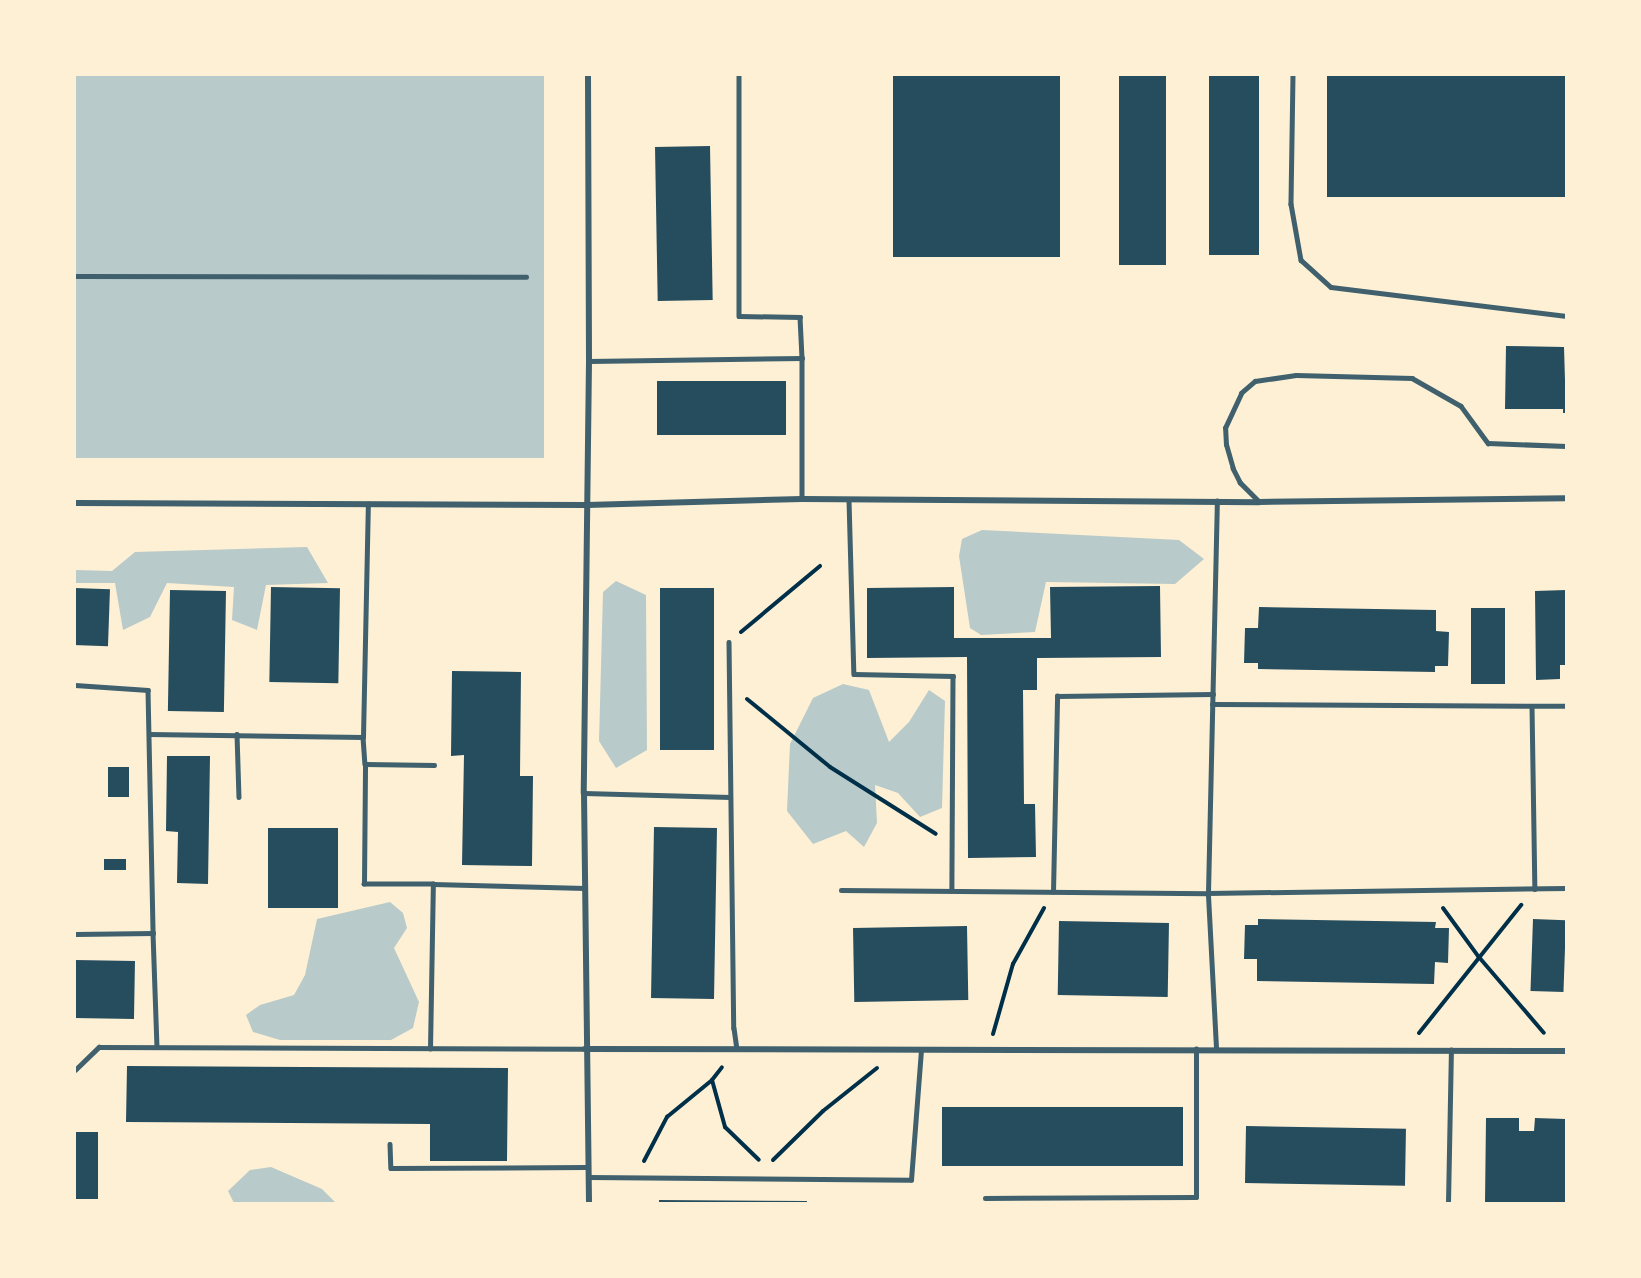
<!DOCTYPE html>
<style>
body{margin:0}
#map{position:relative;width:1641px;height:1278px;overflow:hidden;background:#fdf0d5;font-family:Montserrat,sans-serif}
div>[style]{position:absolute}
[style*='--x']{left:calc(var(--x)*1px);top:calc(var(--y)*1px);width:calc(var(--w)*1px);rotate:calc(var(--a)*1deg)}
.green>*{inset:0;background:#b9caca;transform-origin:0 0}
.building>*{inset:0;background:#264d5e;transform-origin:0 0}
.path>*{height:4px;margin:-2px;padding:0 2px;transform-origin:2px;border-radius:2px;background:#003049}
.service>*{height:4.5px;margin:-2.25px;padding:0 2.25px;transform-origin:2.25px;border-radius:2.25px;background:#3f606c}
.minor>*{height:6px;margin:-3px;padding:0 3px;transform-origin:3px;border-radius:3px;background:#3f606c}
span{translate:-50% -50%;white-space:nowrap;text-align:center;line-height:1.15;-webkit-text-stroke:4.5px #fdf0d5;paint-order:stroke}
.frame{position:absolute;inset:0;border:76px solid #fdf0d5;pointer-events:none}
</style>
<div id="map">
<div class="green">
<i style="left:75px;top:75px;width:469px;height:383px"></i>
<i style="clip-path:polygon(982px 530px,1179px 540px,1204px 559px,1175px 584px,1046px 582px,1035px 632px,981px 635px,970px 628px,959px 556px,962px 539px)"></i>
<i style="clip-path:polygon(307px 547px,328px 583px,266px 585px,257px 630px,232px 620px,234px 587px,167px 583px,150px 617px,123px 630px,115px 583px,75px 583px,75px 570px,112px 571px,135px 552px)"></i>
<i style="clip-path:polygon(616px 581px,646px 595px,647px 750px,616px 768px,599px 741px,603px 592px)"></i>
<i style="clip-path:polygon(843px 684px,869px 690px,889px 742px,909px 722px,929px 690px,945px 701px,942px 808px,920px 817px,898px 793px,875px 785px,877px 823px,864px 847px,846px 831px,813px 844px,787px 811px,790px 744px,813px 698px)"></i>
<i style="clip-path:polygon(390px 902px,403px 913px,407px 928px,394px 948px,419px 1002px,413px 1028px,391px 1040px,280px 1040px,253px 1032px,246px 1015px,260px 1005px,294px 995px,305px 975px,317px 919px)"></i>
<i style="clip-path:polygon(271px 1167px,322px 1189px,336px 1203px,234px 1203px,228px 1191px,250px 1170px)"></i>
</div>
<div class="building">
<i style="left:893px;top:75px;width:167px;height:182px"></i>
<i style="left:1119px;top:75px;width:47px;height:190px"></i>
<i style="left:1209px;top:75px;width:50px;height:180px"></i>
<i style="left:1327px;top:75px;width:239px;height:122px"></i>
<i style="left:710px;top:146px;width:154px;height:55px;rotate:89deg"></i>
<i style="clip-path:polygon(1506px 346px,1564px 347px,1566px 413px,1563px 413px,1563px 409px,1505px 409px)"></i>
<i style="left:786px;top:381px;width:54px;height:129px;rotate:90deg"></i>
<i style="clip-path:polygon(1160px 586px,1161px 657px,1037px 658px,1037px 690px,1023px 690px,1024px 804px,1035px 804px,1036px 857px,968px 858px,967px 657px,867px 658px,867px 588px,954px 587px,954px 638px,1051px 638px,1050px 587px)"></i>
<i style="left:271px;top:587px;width:69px;height:95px;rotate:1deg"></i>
<i style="left:75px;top:588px;width:35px;height:57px;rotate:2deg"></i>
<i style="left:660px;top:588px;width:54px;height:162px"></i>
<i style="left:170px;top:590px;width:56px;height:121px;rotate:1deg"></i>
<i style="clip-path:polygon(1566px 590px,1566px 665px,1560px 665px,1560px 679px,1536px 680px,1535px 591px)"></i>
<i style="clip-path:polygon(1259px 607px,1436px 610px,1436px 631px,1449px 632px,1448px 666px,1435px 666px,1435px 672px,1258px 669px,1258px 663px,1244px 663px,1245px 628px,1258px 628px)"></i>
<i style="left:1471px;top:608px;width:34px;height:76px"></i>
<i style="clip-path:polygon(452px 671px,521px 672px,520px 776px,533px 776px,532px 866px,462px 865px,464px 755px,451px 756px)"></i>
<i style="clip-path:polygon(167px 756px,210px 756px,208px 884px,177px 883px,178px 832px,166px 831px)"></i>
<i style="left:108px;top:767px;width:21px;height:30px"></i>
<i style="left:654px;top:827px;width:63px;height:171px;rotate:1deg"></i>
<i style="left:268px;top:828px;width:70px;height:80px"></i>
<i style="left:104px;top:859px;width:22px;height:11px"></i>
<i style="clip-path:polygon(1258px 919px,1436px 922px,1435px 928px,1449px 928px,1448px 963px,1435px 962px,1434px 984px,1257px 981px,1257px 959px,1244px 959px,1245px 925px,1258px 925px)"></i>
<i style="left:1533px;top:919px;width:33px;height:72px;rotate:2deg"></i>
<i style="left:1059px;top:921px;width:110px;height:74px;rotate:1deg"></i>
<i style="left:967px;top:926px;width:74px;height:114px;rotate:89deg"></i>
<i style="left:75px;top:960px;width:60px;height:58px;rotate:1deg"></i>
<i style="clip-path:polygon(127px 1066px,508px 1068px,507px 1161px,430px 1161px,430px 1124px,126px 1122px)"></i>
<i style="left:942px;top:1107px;width:241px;height:59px"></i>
<i style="clip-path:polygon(1486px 1118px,1519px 1118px,1519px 1131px,1534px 1131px,1535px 1118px,1566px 1119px,1566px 1203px,1485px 1203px)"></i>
<i style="left:1246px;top:1126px;width:160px;height:57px;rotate:1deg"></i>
<i style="left:75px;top:1132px;width:23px;height:67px"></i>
<i style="clip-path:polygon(659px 1200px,807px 1201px,807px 1203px,659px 1203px)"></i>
</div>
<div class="path">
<i style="--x:741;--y:632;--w:103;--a:-39.9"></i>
<i style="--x:747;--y:699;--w:107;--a:39.3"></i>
<i style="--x:830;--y:767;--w:125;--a:32.3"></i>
<i style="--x:1443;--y:908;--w:59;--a:53.9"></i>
<i style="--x:1478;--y:956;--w:101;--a:49.4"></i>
<i style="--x:1419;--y:1033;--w:164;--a:-51.4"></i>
<i style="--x:993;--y:1034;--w:73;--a:-74.1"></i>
<i style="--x:1013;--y:964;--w:64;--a:-61"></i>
<i style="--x:712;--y:1080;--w:49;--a:74.5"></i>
<i style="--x:725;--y:1127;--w:47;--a:44.1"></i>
<i style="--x:773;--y:1160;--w:70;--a:-44.4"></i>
<i style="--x:823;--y:1111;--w:69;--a:-38.5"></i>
<i style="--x:644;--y:1161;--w:50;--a:-62.4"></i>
<i style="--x:667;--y:1117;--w:58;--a:-39.4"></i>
<i style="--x:712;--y:1080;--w:16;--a:-52"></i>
</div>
<div class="service">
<i style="--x:739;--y:75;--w:241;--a:90"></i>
<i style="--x:739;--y:316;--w:61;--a:0.9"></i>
<i style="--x:800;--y:317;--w:41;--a:87.2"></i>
<i style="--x:1293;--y:75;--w:129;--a:90.9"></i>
<i style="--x:1291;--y:204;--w:57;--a:79.9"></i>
<i style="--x:1301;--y:260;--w:40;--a:42"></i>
<i style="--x:1331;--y:287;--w:237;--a:7"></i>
<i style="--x:75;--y:276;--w:451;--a:0.1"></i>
<i style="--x:589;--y:361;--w:213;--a:-0.8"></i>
<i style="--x:802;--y:358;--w:141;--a:90"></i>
<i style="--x:849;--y:500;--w:174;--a:88.4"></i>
<i style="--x:854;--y:674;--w:99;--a:1.2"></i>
<i style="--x:953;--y:676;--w:214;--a:90.3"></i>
<i style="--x:1259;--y:502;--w:27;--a:-135"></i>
<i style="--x:1240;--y:483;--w:16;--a:-117"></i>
<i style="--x:1233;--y:469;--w:25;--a:-106"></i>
<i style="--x:1226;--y:445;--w:17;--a:-93"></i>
<i style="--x:1225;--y:428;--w:38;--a:-65"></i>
<i style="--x:1241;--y:393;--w:18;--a:-41"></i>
<i style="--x:1255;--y:381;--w:41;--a:-8.3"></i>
<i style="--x:1296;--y:375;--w:116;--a:1.5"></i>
<i style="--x:1412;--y:378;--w:56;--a:29.7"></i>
<i style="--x:1461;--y:406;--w:46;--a:53.9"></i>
<i style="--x:1488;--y:443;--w:78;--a:2.2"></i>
<i style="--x:729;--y:642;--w:386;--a:89.3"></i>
<i style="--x:734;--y:1028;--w:21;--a:82"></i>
<i style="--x:75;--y:685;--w:73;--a:3.9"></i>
<i style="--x:148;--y:690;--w:243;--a:88.8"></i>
<i style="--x:1212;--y:704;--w:354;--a:0.3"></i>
<i style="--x:1532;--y:706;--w:183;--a:89.1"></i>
<i style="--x:149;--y:734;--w:214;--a:0.8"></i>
<i style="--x:363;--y:737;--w:233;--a:-88.8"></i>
<i style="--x:237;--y:734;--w:63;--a:88.2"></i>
<i style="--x:363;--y:737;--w:27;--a:86"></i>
<i style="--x:584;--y:793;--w:146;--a:1.6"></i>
<i style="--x:433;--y:884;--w:152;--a:1.5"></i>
<i style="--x:841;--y:890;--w:367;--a:0.5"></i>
<i style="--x:1208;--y:893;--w:358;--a:-0.8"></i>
<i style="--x:1053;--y:892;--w:196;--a:-88.8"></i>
<i style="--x:1057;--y:696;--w:156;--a:-0.7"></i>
<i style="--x:75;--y:934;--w:78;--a:-0.7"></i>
<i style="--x:153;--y:933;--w:114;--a:88"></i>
<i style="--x:1216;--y:1048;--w:155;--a:-93"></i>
<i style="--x:1208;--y:893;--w:392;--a:-88.7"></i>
<i style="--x:430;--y:1049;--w:165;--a:-89"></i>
<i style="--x:433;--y:884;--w:69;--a:180"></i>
<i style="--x:364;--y:884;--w:120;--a:-89.5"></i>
<i style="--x:365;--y:764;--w:69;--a:0.8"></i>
<i style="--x:75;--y:1070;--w:33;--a:-44"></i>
<i style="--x:99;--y:1047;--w:486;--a:0.2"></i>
<i style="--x:390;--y:1144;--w:24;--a:88"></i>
<i style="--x:391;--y:1168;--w:196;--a:-0.3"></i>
<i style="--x:588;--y:1177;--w:323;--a:0.5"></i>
<i style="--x:911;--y:1180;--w:131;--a:-85.6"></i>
<i style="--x:985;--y:1198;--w:211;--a:-0.3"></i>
<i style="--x:1196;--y:1197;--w:148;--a:-90"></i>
<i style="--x:1448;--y:1203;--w:153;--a:-88.9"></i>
</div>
<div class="minor">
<i style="--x:588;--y:75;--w:286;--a:89.8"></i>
<i style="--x:589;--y:361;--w:432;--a:90.7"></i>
<i style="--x:584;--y:793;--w:410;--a:89.3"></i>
<i style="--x:75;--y:503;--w:512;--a:0.22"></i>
<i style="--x:587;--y:505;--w:215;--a:-1.6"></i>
<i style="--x:802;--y:499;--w:457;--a:0.4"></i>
<i style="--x:1259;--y:502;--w:307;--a:-0.7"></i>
<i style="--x:585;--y:1049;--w:981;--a:0.12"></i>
</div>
<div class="frame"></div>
</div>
